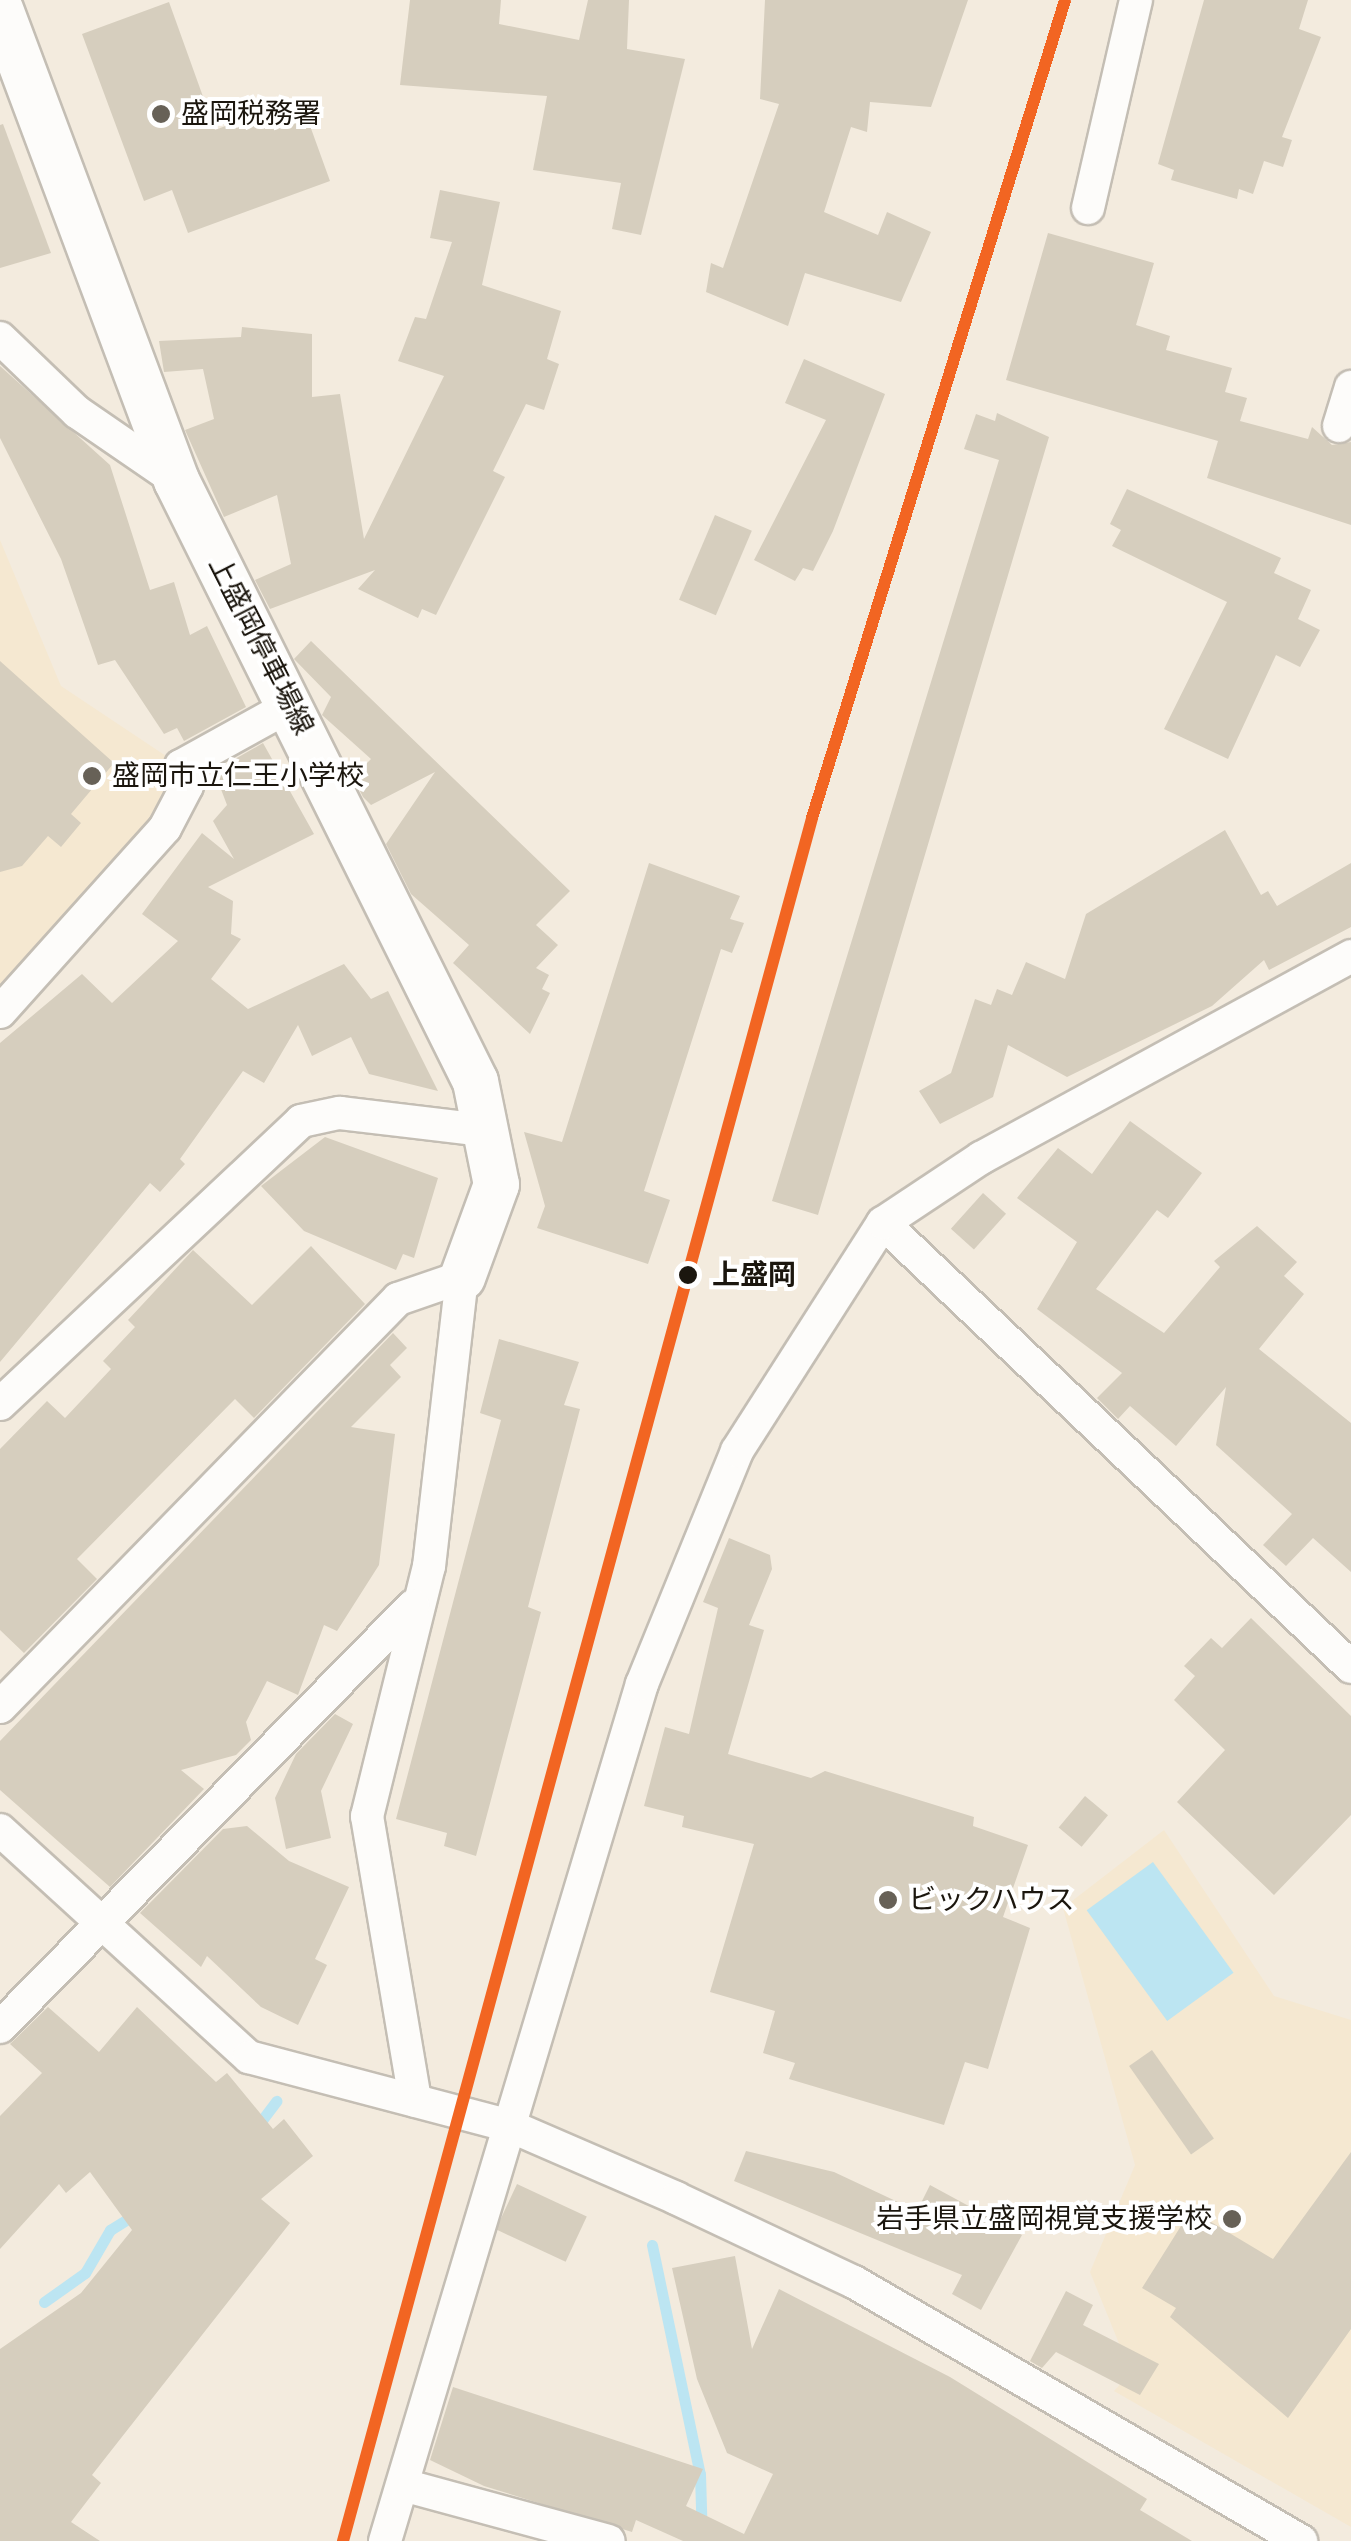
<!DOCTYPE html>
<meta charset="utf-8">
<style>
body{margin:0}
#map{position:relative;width:1351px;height:2541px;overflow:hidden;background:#f3ebde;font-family:"DM Sans","Noto Sans JP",sans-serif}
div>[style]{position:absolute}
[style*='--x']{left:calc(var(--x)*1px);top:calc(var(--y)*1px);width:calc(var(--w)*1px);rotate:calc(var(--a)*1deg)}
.built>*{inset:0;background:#f5e8d1}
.water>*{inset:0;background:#bce5f2;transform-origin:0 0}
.stream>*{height:11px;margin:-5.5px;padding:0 5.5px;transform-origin:5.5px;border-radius:5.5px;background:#bce5f2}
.building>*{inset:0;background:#d6cebe;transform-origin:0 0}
.roads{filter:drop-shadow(2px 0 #c4beb4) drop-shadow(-2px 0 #c4beb4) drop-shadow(0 2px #c4beb4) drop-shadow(0 -2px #c4beb4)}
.minor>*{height:32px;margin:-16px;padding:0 16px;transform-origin:16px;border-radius:16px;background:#fdfcfa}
.secondary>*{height:45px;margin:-22.5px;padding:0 22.5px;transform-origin:22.5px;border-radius:22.5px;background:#fdfcfa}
.rail-1>*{height:12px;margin:-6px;padding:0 6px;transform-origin:6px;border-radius:6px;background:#f26522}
.dots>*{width:28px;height:28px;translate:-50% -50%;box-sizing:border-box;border:5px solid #fff;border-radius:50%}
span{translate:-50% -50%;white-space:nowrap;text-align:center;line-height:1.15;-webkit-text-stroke:8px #fff;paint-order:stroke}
.poi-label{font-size:28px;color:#1b160e}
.left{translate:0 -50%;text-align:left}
.right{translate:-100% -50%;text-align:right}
.street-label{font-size:28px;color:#1b160e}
.stop-label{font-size:28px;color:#1b160e;font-weight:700}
</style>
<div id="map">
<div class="built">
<i style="clip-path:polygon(0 540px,61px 686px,181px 766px,187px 786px,0 1012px)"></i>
<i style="clip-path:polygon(1164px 1830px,1274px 1996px,1351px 2020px,1351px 2527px,1114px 2391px,1131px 2373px,1090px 2272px,1135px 2165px,1063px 1908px)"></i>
</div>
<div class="water">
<i style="left:1153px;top:1862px;width:137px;height:82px;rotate:54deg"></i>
</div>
<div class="stream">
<i style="--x:256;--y:2128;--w:34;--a:-53"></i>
<i style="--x:652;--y:2245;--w:234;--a:78.2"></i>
<i style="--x:700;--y:2474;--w:67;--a:88.3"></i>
<i style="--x:44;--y:2302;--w:50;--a:-35.3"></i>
<i style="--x:85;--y:2273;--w:50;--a:-59.8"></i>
<i style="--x:110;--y:2230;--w:31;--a:-32"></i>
</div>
<div class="building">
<i style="clip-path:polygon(410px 0,501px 0,499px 24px,579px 40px,588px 0,629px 0,627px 49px,685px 59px,641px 235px,612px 229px,621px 183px,533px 170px,547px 96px,400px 85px)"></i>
<i style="clip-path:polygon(765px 0,968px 0,931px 107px,870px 102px,867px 132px,851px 127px,824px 212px,878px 235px,887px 212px,931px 232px,901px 302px,805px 273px,788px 326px,706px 292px,711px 263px,723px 268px,779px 104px,760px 99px)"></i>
<i style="clip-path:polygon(1204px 0,1308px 0,1299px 29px,1321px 37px,1282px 137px,1292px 140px,1283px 167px,1264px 161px,1253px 194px,1239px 189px,1237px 199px,1171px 180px,1174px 170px,1158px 164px)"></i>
<i style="clip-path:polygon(169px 2px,215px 130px,300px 98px,330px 181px,188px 233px,172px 190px,144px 201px,82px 34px)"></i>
<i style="clip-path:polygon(3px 124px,51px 253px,0 268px,0 125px)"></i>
<i style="clip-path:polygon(440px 190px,500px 202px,482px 285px,561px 311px,547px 359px,559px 364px,544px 410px,526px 404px,493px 471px,505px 477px,436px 615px,422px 609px,418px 618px,358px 589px,375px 570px,270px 609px,255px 580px,291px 564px,277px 495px,224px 517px,185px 430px,214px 419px,203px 369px,164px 372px,159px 341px,241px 337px,242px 327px,312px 334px,312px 397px,340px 394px,364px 539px,444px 376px,398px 361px,415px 317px,426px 319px,452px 242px,430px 238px)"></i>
<i style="clip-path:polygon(1048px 233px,1154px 263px,1136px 325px,1170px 336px,1166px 350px,1232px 368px,1225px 392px,1247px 398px,1240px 421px,1308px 439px,1312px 427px,1332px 445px,1351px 442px,1351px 525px,1207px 478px,1218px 441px,1006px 380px)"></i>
<i style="clip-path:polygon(804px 359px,885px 394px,833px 531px,813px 571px,803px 568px,795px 581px,754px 560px,826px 420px,785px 403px)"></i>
<i style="clip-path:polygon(0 366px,110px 465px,150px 590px,174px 582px,190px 635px,207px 626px,246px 707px,184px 741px,177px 728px,164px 734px,115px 660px,98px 665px,61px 559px,0 438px)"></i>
<i style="clip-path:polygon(997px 413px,1049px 437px,818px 1215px,772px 1201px,999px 460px,964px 449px,976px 414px,995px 421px)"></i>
<i style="clip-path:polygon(1127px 489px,1281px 558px,1274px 573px,1311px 590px,1298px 619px,1320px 630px,1300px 667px,1276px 655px,1228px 759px,1164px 729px,1227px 602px,1112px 546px,1121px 530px,1110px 524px)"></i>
<i style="left:715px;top:515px;width:40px;height:92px;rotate:23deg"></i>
<i style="clip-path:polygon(311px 641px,570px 891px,536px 925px,558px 945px,536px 968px,549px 975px,542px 989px,550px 993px,530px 1034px,453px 963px,469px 945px,411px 894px,386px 844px,435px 772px,371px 805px,363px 797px,353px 777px,371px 759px,322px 715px,331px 697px,294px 659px)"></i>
<i style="clip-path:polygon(0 661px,114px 763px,71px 814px,81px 823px,61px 847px,48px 836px,22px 866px,0 872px)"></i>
<i style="clip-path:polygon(263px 743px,314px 834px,208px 887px,233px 901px,231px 934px,241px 939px,211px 979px,248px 1009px,344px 964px,371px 999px,388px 991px,438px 1091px,369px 1074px,351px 1037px,312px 1056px,298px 1025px,264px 1083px,243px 1071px,180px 1159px,185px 1164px,160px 1192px,150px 1183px,0 1362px,0 1043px,82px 974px,112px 1003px,178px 941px,142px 914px,202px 833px,234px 859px,213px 821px,227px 805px,214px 771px)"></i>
<i style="clip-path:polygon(1225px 830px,1261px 895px,1268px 891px,1277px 906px,1351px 863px,1351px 927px,1269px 970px,1264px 960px,1212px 1006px,1067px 1077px,1008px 1045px,993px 1097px,940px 1124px,919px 1091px,951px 1073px,975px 999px,991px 1005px,997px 989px,1012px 995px,1026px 962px,1065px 979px,1086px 914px)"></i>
<i style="clip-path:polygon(649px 863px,740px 896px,730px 919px,744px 923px,732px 953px,721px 949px,644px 1191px,670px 1200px,648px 1264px,537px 1228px,545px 1206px,524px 1132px,562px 1142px)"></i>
<i style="clip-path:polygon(1130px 1121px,1202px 1173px,1168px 1218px,1157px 1210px,1096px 1289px,1164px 1333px,1220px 1267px,1214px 1261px,1257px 1226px,1297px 1262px,1284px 1276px,1304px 1294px,1259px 1349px,1351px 1423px,1351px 1572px,1313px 1538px,1286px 1566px,1263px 1545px,1292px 1514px,1216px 1445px,1226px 1387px,1176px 1446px,1130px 1406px,1118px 1419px,1097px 1398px,1122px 1373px,1037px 1309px,1077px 1242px,1017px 1198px,1058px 1148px,1092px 1174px)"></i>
<i style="clip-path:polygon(325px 1137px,438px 1178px,414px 1258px,403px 1254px,396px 1270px,304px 1231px,261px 1186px)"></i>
<i style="left:983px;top:1193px;width:31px;height:48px;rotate:42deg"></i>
<i style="clip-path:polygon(311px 1246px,365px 1304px,254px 1418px,235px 1399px,77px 1559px,97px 1579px,24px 1653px,0 1630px,0 1449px,47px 1401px,65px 1418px,111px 1369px,103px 1361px,135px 1327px,128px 1320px,193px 1250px,252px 1305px)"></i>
<i style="clip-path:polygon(393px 1333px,407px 1348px,390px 1365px,401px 1377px,351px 1427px,395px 1434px,379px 1565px,337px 1631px,324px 1625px,298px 1695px,267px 1681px,246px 1722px,251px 1740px,236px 1755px,181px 1770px,204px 1789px,110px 1887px,0 1790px,0 1741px)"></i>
<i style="clip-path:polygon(499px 1339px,579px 1362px,564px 1405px,580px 1409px,528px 1607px,541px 1612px,476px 1856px,444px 1846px,447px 1833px,396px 1819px,501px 1420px,480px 1413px)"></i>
<i style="clip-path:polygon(729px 1538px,770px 1555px,772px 1569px,749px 1625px,764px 1630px,728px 1754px,811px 1778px,825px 1771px,974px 1817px,973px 1826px,1028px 1845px,1003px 1917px,1030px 1928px,988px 2069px,965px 2062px,944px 2125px,789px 2079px,795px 2063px,763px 2053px,775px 2011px,710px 1992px,754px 1844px,682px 1827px,684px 1816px,644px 1806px,665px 1727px,689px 1734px,718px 1608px,703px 1602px)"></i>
<i style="clip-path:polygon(1251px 1618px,1351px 1716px,1351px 1815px,1274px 1895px,1177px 1802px,1225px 1750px,1174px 1700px,1195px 1676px,1184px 1666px,1211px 1638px,1222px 1648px)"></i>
<i style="clip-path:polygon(335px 1714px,353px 1724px,321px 1791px,331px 1838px,286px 1849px,275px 1798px,296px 1754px)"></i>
<i style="left:1085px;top:1796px;width:30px;height:41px;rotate:40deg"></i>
<i style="clip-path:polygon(247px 1826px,289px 1861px,349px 1887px,315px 1959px,327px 1965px,298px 2025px,261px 2007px,207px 1956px,201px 1967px,140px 1913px,223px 1829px)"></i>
<i style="clip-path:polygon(48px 2007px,99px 2052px,137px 2007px,216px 2082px,227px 2073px,273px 2129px,284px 2119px,313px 2156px,261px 2199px,290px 2223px,92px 2475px,101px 2483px,71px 2522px,100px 2541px,0 2541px,0 2349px,81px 2293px,132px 2230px,90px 2172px,66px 2193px,59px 2184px,0 2249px,0 2116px,42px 2073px,10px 2044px)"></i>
<i style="left:1152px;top:2050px;width:108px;height:28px;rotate:55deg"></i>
<i style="clip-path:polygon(746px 2151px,834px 2172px,917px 2211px,930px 2185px,1022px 2235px,981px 2310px,952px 2294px,962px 2275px,734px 2181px)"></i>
<i style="clip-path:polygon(1351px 2152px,1351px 2329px,1288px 2418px,1170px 2317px,1176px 2308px,1142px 2288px,1191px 2210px,1273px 2259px)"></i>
<i style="left:517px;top:2184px;width:77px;height:50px;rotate:25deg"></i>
<i style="clip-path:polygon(735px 2256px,752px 2349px,779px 2289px,950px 2377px,1147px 2499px,1140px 2510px,1192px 2541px,683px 2541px,636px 2520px,632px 2532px,484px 2486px,430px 2460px,453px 2387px,703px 2469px,686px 2506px,744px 2534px,773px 2474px,727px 2453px,697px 2379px,672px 2268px)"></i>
<i style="clip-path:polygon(1066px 2291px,1093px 2305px,1083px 2325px,1159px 2364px,1140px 2395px,1056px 2352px,1042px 2368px,1030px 2361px)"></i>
</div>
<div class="roads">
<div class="minor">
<i style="--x:1088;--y:208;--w:213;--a:-77"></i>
<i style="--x:0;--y:338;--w:107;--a:43.9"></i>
<i style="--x:77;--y:412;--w:120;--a:34.5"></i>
<i style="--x:1339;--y:426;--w:41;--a:-72.9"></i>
<i style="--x:0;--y:1012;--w:247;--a:-48.1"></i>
<i style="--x:165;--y:828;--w:47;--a:-62.4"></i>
<i style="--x:187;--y:786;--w:21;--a:-107"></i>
<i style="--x:181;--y:766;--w:126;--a:-29"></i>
<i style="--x:883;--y:1223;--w:645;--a:43.49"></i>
<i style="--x:0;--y:1404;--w:413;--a:-43.2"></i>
<i style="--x:301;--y:1121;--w:40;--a:-12"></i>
<i style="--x:340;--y:1113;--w:151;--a:6.8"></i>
<i style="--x:0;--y:1707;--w:570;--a:-45.71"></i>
<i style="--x:398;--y:1299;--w:68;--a:-19"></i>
<i style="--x:462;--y:1277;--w:291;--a:96.5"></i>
<i style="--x:429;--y:1566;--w:258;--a:103.9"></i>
<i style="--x:367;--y:1816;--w:289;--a:80.4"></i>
<i style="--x:0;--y:1830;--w:337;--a:42.4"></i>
<i style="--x:249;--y:2057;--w:270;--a:14.8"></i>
<i style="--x:510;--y:2126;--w:181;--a:23.4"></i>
<i style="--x:676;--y:2198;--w:197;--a:25.3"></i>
<i style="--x:854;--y:2282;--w:517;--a:30.09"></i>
<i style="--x:0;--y:2027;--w:590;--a:-45.55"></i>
<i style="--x:403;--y:2485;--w:213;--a:15.2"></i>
<i style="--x:385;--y:2541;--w:895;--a:-73.31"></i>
<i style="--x:642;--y:1684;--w:252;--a:-67.8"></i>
<i style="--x:737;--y:1451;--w:271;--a:-57.4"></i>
<i style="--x:883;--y:1223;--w:118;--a:-33.6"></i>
<i style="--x:981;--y:1158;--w:422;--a:-28.6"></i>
</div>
<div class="secondary">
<i style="--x:0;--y:9;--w:503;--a:69.51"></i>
<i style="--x:176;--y:480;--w:671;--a:63.55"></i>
<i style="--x:475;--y:1081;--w:105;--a:78.5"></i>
<i style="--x:496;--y:1184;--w:99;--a:110.1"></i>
</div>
</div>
<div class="rail-1">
<i style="--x:343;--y:2541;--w:1786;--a:-74.77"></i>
<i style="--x:812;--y:818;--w:856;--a:-72.81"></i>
</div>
<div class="dots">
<i style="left:161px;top:114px;background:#676157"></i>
<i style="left:92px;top:776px;background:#676157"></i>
<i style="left:688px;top:1275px;background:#1b160e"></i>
<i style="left:888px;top:1900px;background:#676157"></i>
<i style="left:1232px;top:2219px;background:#676157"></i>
</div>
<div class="poi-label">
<span class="left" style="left:181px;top:114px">盛岡税務署</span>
<span class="left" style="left:112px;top:776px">盛岡市立仁王小学校</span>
<span class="left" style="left:908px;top:1900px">ビックハウス</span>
<span class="right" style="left:1212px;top:2219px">岩手県立盛岡視覚支援学校</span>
</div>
<div class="street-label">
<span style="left:261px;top:646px;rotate:63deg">上盛岡停車場線</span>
</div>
<div class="stop-label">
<span class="left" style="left:712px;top:1275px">上盛岡</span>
</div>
</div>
